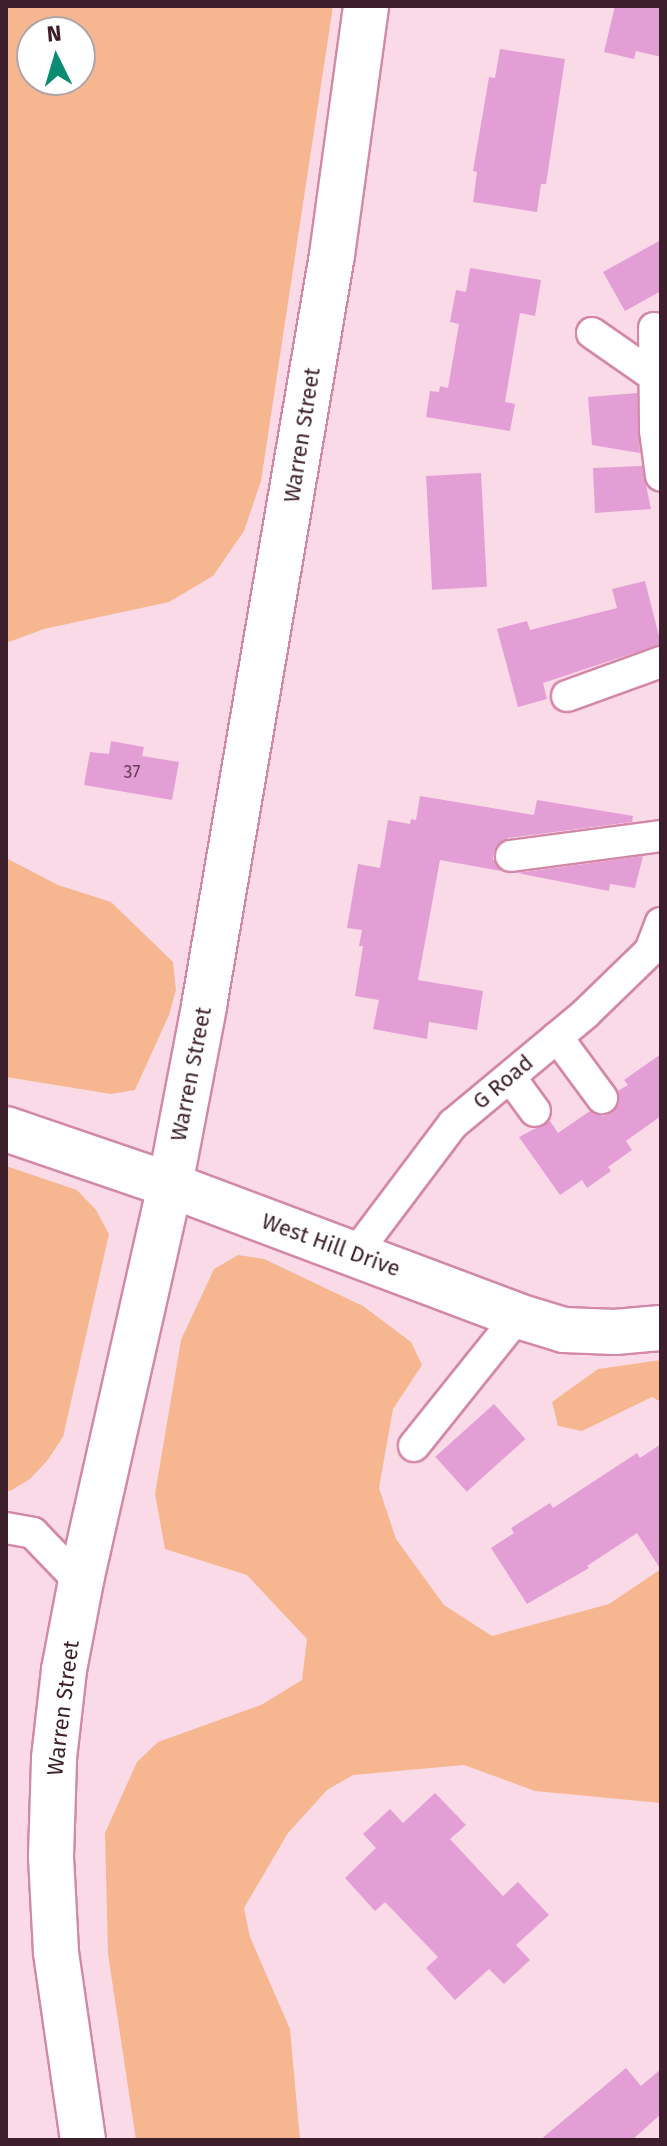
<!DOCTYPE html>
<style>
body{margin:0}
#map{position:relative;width:667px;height:2146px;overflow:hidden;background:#fbdae7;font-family:"Fira Sans",sans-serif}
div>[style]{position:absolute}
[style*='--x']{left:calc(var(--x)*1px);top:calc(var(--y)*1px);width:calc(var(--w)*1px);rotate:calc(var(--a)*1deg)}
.green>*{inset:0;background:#f6b790}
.building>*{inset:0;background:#e39ed6;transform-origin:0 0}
.roads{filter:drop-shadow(2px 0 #d388a7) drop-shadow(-2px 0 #d388a7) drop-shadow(0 2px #d388a7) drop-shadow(0 -2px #d388a7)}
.street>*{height:30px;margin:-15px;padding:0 15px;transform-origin:15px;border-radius:15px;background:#fff}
.secondary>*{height:44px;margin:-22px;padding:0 22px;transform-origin:22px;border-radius:22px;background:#fff}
span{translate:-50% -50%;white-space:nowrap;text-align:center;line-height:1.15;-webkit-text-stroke:6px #fff;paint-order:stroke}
.number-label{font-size:18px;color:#663f56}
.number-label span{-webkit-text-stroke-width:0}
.street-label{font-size:22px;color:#3c1f2b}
.frame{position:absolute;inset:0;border:8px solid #3c1f2b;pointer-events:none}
.north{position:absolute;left:16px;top:16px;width:80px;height:80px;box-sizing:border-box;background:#fff;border:2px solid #b1a5aa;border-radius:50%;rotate:355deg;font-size:22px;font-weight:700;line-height:32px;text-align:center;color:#3c1f2b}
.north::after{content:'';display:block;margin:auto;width:28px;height:36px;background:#098c72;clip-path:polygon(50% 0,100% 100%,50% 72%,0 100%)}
</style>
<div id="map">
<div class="green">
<i style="clip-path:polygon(evenodd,6px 6px,333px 6px,261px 481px,244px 531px,213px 576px,169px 602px,44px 629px,6px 643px,6px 6px,32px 32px,80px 32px,80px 80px,32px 80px,32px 32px)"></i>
<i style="clip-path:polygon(6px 858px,58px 885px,111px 902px,173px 962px,176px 990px,169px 1015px,135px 1090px,111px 1094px,6px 1077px)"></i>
<i style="clip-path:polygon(6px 1166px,77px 1190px,96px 1210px,109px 1234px,63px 1437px,47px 1461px,30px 1479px,10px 1491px,6px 1491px)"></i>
<i style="clip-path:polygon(238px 1255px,264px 1259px,363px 1306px,411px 1342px,422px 1365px,393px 1409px,379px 1488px,396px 1539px,444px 1605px,492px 1636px,609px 1604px,661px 1569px,661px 1803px,535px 1791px,464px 1765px,353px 1775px,327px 1790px,288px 1833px,244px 1908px,250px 1937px,290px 2029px,300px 2140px,136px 2140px,108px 1954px,105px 1833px,137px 1762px,158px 1742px,261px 1705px,302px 1680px,307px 1639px,247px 1575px,165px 1549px,155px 1494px,181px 1340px,214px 1269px)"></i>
<i style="clip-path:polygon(661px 1360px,661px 1402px,652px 1397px,582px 1431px,558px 1426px,552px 1402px,598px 1369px)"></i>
</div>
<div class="building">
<i style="clip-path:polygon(615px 6px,661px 6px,661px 57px,636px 51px,634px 59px,604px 52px)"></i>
<i style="clip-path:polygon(500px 49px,565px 59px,546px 184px,541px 184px,537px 212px,473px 202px,477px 172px,473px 171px,489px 77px,495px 78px)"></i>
<i style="clip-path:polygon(661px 240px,661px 291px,625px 311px,603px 272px)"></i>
<i style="clip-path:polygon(470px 268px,541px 280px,535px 316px,520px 313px,505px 402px,515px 404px,510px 431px,426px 417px,430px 391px,439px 392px,440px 386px,448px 388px,459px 324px,450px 322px,456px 290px,466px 292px)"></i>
<i style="clip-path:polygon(637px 393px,640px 453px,592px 445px,588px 397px)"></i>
<i style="clip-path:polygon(642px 466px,651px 509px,595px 513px,593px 468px)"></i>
<i style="left:481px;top:473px;width:114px;height:55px;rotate:87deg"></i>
<i style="clip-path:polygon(645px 581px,661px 644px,543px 683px,547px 699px,518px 707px,497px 629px,527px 621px,530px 630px,617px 608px,612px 589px)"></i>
<i style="clip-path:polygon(111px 741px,144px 747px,142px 756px,179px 762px,172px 800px,84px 785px,90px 752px,109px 754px)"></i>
<i style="clip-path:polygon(420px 796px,534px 815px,537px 800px,633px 816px,632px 822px,508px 838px,494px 850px,493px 859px,501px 871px,440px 860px,418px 980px,483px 991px,477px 1030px,429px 1022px,427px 1039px,373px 1029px,379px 1000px,355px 996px,363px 946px,359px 946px,362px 930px,347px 928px,358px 864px,380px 868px,388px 820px,410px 824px,411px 819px,416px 820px)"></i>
<i style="clip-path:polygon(643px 856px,635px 888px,610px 884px,609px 891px,517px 873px)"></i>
<i style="clip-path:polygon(661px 1054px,661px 1116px,626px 1141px,632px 1150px,608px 1167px,611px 1171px,587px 1188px,582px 1180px,560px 1195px,519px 1137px,550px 1121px,558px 1133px,590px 1111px,603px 1116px,612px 1113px,619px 1104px,618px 1091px,628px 1085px,624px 1080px)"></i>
<i style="left:494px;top:1404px;width:47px;height:79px;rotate:48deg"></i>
<i style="clip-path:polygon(661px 1444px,661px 1570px,637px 1533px,587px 1566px,589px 1568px,527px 1604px,491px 1548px,514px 1533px,511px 1528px,550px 1503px,553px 1508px,637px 1453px,640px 1458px)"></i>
<i style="clip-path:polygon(435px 1793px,466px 1825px,450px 1839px,503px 1896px,518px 1882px,549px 1915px,516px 1945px,530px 1960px,504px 1984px,489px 1969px,455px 2000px,426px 1968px,438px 1957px,385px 1902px,375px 1911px,345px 1878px,376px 1848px,363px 1834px,390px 1809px,403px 1823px)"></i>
<i style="clip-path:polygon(626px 2068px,641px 2086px,661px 2069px,661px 2114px,632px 2140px,540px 2140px)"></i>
</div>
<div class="roads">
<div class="street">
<i style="--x:654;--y:328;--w:102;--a:89.4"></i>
<i style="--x:655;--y:430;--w:46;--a:82.6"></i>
<i style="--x:592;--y:333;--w:77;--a:34.9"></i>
<i style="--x:567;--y:696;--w:100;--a:-19.9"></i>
<i style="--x:511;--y:856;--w:151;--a:-7.6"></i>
<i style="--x:557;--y:1037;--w:76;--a:53.6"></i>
<i style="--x:510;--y:1077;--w:42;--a:53.7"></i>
<i style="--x:355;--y:1254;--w:163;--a:-53"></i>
<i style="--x:453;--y:1124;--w:173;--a:-39.8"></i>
<i style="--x:586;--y:1013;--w:89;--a:-44.1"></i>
<i style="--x:650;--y:951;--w:30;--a:-69"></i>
<i style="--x:414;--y:1446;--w:166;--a:-51.3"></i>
<i style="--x:6;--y:1528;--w:27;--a:10"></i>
<i style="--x:33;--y:1533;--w:69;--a:46.2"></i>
</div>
<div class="secondary">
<i style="--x:6;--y:1129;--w:173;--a:18.9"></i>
<i style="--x:170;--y:1185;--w:372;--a:20.6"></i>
<i style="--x:518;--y:1316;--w:48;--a:16.9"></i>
<i style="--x:564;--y:1330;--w:51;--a:2.2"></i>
<i style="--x:615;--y:1332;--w:46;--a:-5"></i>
<i style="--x:83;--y:2140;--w:190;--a:-98.2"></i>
<i style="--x:56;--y:1952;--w:96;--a:-93"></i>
<i style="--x:51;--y:1856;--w:98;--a:-88.2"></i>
<i style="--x:54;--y:1758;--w:89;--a:-83.5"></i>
<i style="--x:64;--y:1670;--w:96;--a:-79.2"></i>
<i style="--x:82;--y:1576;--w:401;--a:-77.3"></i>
<i style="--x:170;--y:1185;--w:182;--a:-79.2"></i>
<i style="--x:204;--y:1006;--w:762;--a:-80.33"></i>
<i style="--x:332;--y:255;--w:251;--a:-82.2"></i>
</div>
</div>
<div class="number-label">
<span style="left:132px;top:772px">37</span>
</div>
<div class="street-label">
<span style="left:302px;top:435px;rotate:-81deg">Warren Street</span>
<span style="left:191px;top:1074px;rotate:-79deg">Warren Street</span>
<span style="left:503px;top:1082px;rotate:-40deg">G Road</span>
<span style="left:331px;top:1245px;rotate:20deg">West Hill Drive</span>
<span style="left:63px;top:1708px;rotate:-83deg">Warren Street</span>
</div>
<div class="frame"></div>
<div class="north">N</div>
</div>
